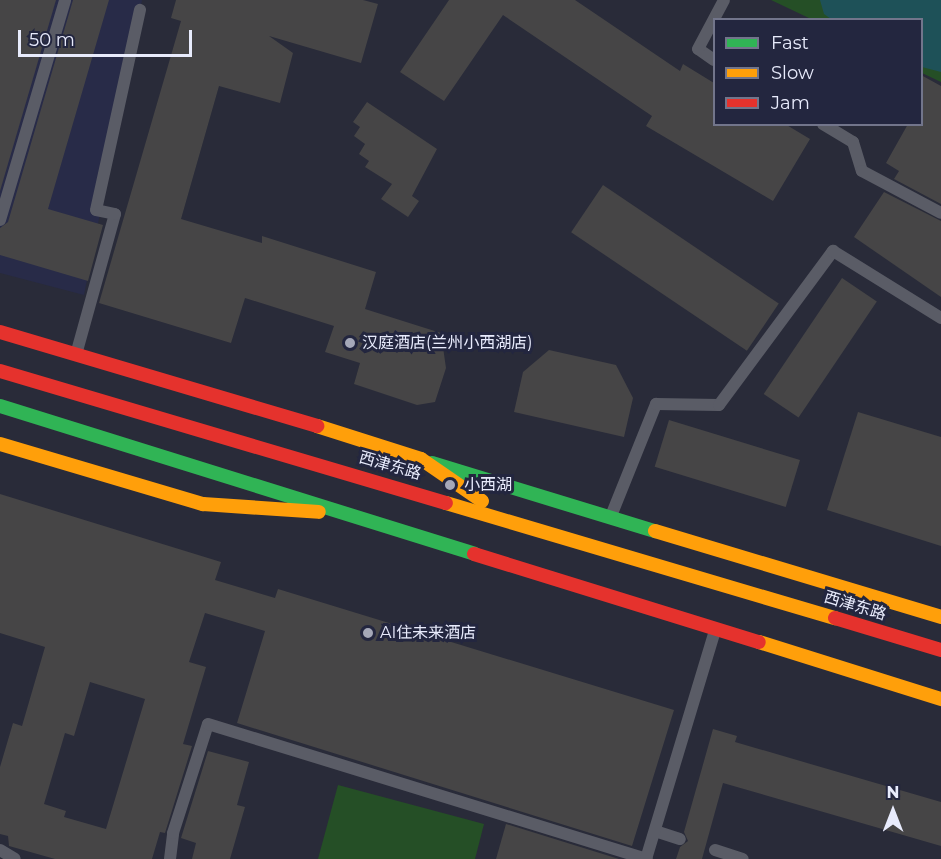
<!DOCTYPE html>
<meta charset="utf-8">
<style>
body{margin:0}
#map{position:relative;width:941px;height:859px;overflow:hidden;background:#292b39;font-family:Montserrat,"Noto Sans SC",sans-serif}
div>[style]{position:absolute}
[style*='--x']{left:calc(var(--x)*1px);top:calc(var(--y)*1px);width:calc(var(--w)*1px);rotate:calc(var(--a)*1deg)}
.built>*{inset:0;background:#282b48}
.green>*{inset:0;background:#254f26}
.water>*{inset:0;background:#1e5158}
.building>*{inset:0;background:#464546;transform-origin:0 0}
.lane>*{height:12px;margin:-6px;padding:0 6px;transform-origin:6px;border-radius:6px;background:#5a5c66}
.fast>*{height:14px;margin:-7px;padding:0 7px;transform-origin:7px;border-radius:7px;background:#30b455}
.slow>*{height:14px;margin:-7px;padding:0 7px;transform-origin:7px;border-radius:7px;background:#ff9f0a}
.jam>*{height:14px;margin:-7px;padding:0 7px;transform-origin:7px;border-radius:7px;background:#e5322d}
.dots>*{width:16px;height:16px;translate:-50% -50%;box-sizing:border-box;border:3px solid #23263f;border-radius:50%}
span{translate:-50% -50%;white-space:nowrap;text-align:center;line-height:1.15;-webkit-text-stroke:6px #23263f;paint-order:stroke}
.poi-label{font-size:16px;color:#e8ebfc}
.left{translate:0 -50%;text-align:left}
.street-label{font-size:16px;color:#e8ebfc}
.legend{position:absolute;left:713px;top:18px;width:210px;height:108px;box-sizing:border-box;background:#23263f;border:2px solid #72758b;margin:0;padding:8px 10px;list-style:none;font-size:18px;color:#e8ebfc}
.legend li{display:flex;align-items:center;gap:12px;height:30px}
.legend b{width:30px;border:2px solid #72758b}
.north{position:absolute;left:863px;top:781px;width:60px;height:60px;-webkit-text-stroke:4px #23263f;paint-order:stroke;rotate:0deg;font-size:16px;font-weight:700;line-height:24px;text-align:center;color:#e8ebfc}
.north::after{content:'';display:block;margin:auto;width:21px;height:27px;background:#e8ebfc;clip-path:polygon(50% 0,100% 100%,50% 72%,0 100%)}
.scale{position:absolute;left:18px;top:30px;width:174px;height:27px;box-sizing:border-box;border:3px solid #e8ebfc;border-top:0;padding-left:8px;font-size:18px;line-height:21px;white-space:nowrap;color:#e8ebfc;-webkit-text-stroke:4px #23263f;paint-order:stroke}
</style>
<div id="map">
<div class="built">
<i style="clip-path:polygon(0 0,142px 0,84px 295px,0 273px)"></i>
</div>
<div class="green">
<i style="clip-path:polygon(771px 0,941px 0,941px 82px,922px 73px,922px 20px,811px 19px)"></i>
<i style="clip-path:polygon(338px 785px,484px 824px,475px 859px,318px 859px)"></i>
</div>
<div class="water">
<i style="clip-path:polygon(820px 0,941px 0,941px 72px,922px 67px,922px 20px,831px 19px,824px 14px)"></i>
</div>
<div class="building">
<i style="clip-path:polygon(0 0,56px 0,0 191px)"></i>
<i style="clip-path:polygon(73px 0,109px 0,48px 209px,103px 225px,88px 281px,0 255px,0 228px,8px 222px)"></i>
<i style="clip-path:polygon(176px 0,363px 0,378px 4px,361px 63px,269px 36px,293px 53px,280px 103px,219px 86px,181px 219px,262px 243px,262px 236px,376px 272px,365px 309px,441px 333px,446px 368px,435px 402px,417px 405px,354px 384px,360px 363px,325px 352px,334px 326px,245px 298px,231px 343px,99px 303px,181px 21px,171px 18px)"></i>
<i style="clip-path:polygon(449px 0,575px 0,680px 71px,683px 64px,714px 83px,714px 124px,785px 124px,810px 139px,773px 201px,646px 126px,652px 116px,503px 15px,444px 101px,400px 72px)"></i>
<i style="clip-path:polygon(921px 75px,941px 86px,941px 204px,894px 179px,899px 171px,886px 163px,908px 124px,921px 124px)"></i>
<i style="clip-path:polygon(367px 102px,437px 149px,412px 196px,419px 201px,408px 217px,381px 199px,392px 184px,365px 167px,369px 161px,359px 154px,365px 144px,354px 136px,360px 127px,353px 122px)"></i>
<i style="left:603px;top:185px;width:212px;height:57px;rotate:34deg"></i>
<i style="clip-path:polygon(884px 192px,941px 221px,941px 297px,854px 237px)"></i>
<i style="left:842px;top:278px;width:42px;height:140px;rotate:34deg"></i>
<i style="clip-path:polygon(549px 350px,616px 365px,633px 398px,624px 437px,514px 412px,523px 372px)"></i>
<i style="clip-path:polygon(858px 412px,941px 437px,941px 546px,827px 510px)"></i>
<i style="left:669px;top:420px;width:137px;height:49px;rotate:17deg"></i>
<i style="clip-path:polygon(evenodd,0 494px,221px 562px,215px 580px,275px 598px,278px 589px,674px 710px,632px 846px,237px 723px,265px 631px,205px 613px,189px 662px,206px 667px,183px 744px,192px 746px,165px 833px,160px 832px,152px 859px,55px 859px,9px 846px,8px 836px,0 834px,0 767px,13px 723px,22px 726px,45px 647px,0 633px,0 494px,90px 682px,145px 699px,106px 829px,64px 817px,66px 811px,44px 804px,65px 733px,74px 736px,90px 682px)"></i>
<i style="clip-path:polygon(713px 729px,737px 736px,735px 742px,941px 802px,941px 846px,723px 783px,702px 859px,676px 859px,680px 847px,688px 841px,684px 832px)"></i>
<i style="clip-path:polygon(208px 751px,249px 762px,237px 805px,245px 807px,230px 859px,192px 859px,196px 843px,181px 838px)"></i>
<i style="clip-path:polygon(506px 824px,619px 859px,496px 859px)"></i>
</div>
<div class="lane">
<i style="--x:714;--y:60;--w:19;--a:-145"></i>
<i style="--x:698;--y:49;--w:55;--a:-62"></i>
<i style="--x:823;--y:124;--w:35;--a:31"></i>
<i style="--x:853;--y:142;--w:30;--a:73"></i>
<i style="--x:862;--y:171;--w:89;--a:28"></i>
<i style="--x:0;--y:220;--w:229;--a:-73.5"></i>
<i style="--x:77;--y:351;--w:142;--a:-74.5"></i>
<i style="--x:115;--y:214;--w:19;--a:-168"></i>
<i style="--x:96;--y:210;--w:205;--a:-77.6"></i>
<i style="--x:611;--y:516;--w:121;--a:-68.1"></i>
<i style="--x:656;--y:404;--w:63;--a:0.9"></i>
<i style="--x:719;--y:405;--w:192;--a:-53.5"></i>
<i style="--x:833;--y:251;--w:127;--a:31.8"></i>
<i style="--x:655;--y:831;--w:26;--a:18"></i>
<i style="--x:0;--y:850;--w:17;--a:31"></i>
<i style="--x:715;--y:850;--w:29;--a:18"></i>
<i style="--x:170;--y:859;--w:26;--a:-83"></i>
<i style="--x:173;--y:833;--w:114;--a:-72.2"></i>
<i style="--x:208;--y:724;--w:459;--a:17.1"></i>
<i style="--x:646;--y:859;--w:238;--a:-73.2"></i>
</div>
<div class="fast">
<i style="--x:0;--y:406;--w:497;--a:17.3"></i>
<i style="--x:432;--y:463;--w:233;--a:17"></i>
</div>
<div class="slow">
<i style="--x:317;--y:426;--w:109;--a:17.6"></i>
<i style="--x:421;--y:459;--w:74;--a:34.5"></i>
<i style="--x:0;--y:444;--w:212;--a:16.5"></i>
<i style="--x:203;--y:504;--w:116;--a:3.9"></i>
<i style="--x:446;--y:503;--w:406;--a:16.5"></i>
<i style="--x:655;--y:531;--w:299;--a:16.7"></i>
<i style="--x:759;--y:642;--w:191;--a:17.4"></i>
</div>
<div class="jam">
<i style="--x:0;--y:332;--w:331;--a:16.5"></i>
<i style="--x:0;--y:371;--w:465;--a:16.5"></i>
<i style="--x:474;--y:554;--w:298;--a:17.2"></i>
<i style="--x:835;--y:618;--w:111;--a:16.8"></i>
</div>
<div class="dots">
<i style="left:350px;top:343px;background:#a5a8b8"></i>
<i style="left:450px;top:485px;background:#a5a8b8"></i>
<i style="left:368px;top:633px;background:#a5a8b8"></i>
</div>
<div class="poi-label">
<span class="left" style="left:362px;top:343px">汉庭酒店(兰州小西湖店)</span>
<span class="left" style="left:464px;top:485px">小西湖</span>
<span class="left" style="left:380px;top:633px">AI住未来酒店</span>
</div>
<div class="street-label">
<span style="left:390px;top:466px;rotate:16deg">西津东路</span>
<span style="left:855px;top:606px;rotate:17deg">西津东路</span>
</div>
<ul class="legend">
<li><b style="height:8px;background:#30b455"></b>Fast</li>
<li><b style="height:8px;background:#ff9f0a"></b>Slow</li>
<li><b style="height:8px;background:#e5322d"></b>Jam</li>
</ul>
<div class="north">N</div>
<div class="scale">50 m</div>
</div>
